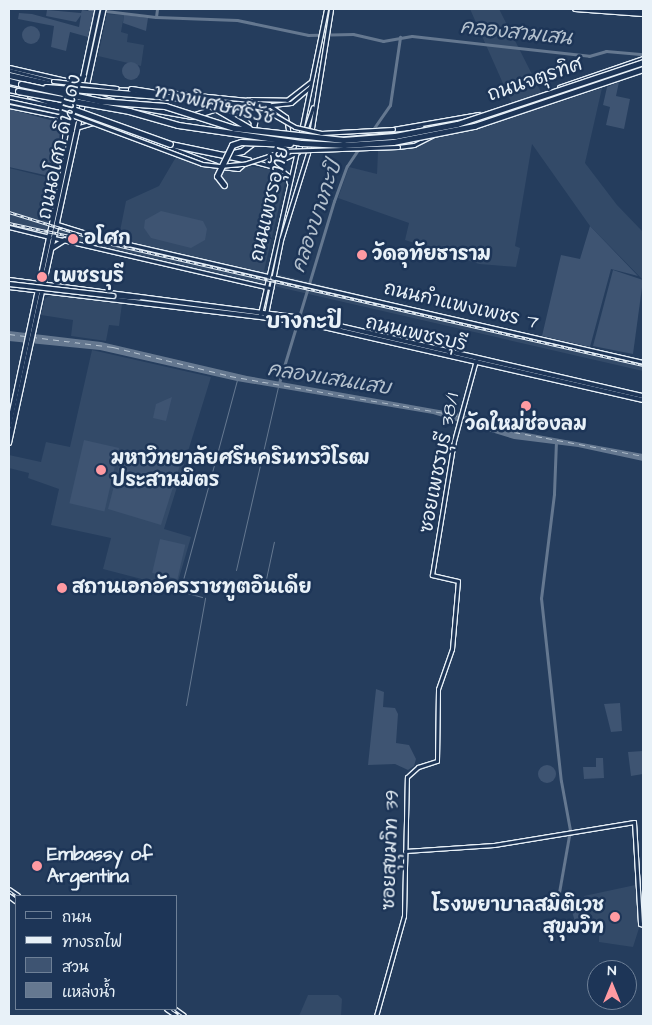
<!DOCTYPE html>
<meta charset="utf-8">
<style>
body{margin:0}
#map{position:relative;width:652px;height:1025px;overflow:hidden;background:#253d5d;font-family:"Architects Daughter","Playpen Sans Thai",sans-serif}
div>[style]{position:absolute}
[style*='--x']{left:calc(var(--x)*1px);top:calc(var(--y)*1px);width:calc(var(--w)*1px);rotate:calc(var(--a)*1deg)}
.built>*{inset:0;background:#334a68}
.green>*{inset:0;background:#3e5472;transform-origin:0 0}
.round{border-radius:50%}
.water>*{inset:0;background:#657890}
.stream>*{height:1px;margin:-0.5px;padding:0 0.5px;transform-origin:0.5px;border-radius:0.5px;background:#657890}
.canal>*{height:3px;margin:-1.5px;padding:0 1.5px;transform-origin:1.5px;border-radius:1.5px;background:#657890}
.ferry>*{height:1px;margin-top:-0.5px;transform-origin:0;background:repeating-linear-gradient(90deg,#b4c1ce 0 6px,transparent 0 11px)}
.roads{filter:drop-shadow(1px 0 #e8f1f8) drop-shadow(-1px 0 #e8f1f8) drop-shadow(0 1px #e8f1f8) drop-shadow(0 -1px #e8f1f8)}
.secondary>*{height:3px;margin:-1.5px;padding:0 1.5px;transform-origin:1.5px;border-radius:1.5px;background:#1d3557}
.primary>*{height:4px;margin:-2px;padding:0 2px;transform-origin:2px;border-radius:2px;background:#1d3557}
.highway>*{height:5px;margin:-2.5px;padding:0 2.5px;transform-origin:2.5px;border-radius:2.5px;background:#1d3557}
.rail>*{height:3px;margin-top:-1.5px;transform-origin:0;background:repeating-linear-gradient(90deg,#1d3557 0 4px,#e8f1f8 0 8px);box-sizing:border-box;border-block:1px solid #e8f1f8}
.bridges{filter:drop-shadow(1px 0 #e8f1f8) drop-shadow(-1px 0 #e8f1f8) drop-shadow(0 1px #e8f1f8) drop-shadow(0 -1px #e8f1f8)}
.secondary-bridge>*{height:3px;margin:-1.5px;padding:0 1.5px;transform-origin:1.5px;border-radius:1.5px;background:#1d3557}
.primary-bridge>*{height:4px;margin:-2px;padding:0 2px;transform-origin:2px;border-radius:2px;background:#1d3557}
.highway-bridge>*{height:5px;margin:-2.5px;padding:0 2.5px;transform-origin:2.5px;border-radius:2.5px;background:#1d3557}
.dots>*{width:14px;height:14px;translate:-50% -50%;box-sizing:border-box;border:2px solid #1d3557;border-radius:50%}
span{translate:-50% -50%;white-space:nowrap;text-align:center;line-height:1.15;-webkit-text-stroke:5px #1d3557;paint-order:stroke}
.street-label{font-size:19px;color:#e8f1f8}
.poi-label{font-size:19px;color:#e8f1f8;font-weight:700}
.left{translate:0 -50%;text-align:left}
.right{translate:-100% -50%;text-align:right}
.water-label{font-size:20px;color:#b4c1ce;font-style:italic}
.quarter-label{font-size:21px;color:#e8f1f8;font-weight:700}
.frame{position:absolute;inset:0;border:10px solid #e8f1f8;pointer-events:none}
.legend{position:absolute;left:15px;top:895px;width:162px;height:115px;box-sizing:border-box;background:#1d3557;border:1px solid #6e8097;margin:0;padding:6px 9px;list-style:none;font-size:15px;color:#e8f1f8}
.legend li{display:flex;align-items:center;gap:10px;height:25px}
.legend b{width:25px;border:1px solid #6e8097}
.north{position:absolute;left:587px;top:960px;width:50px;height:50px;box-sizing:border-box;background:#1d3557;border:1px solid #6e8097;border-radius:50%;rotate:0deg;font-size:14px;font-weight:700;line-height:20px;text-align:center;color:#e8f1f8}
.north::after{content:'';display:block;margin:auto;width:18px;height:22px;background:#ff9aa2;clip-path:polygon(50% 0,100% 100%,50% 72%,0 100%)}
</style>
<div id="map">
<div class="built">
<i style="clip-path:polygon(470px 9px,499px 9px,548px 106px,602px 88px,585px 163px,617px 205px,643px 232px,643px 280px,590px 226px,532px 144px,515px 246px,520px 248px,516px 267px,479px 264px,405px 240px,409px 223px,338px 198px,349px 167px,377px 174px,378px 151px,414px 147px,435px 137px,517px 115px)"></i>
<i style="clip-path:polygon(107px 14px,124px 15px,121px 32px,128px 34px,127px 42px,144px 45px,141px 66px,98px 56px)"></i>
<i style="clip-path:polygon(176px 157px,277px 170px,282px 174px,285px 182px,264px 271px,643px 363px,643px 371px,9px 225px,9px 168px,58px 180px,49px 221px,118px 241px,126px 201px,159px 186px)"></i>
<i style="clip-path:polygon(50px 295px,122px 304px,119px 326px,109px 325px,106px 341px,71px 336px,73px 320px,41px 315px,45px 299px)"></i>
<i style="clip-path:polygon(92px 350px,211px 377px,164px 529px,191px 537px,176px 588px,103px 569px,111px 538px,51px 525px,59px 489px,28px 478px,29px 473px,9px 468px,9px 455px,41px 462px,46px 442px,70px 447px)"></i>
<i style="clip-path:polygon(640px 884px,640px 925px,633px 947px,599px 942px,599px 923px,590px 923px,584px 896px)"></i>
<i style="clip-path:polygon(308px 995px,338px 995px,342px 999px,341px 1016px,299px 1016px)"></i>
</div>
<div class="green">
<i style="clip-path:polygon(68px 9px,77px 9px,94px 12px,88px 37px,70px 32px,66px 51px,51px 47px,54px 26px,18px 19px,19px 13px,32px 14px,79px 27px,81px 15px,76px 22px,46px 16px,47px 10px,81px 13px,82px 10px)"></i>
<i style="clip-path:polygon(124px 15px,148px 18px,146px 31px,123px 23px)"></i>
<i class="round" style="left:22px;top:26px;width:18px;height:18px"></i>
<i class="round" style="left:122px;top:62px;width:18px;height:18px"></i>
<i style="clip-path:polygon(619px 82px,616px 96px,630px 99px,624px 129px,606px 125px,610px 107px,603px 105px,607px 87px)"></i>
<i style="clip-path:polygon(9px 109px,61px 123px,61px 142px,64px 145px,58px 178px,9px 167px)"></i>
<i style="clip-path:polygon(161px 211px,203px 221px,207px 229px,205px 240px,191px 248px,151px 238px,144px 228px,145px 220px)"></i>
<i style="clip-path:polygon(590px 226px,638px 276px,611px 269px,590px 347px,542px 336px,561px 255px,580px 259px)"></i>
<i style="clip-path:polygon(613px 270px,643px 280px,633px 354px,593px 346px)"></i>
<i style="clip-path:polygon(172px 397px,166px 421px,153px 418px,156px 404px)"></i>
<i style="left:84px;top:440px;width:36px;height:65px;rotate:13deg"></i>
<i style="clip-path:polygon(131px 450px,181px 462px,161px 525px,108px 509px,123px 451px)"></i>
<i style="left:160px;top:539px;width:26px;height:35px;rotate:13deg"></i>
<i style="clip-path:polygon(376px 689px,384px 692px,383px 707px,395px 708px,398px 714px,396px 743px,409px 745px,416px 759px,414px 766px,408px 770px,395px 764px,368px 765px)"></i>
<i style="clip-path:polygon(620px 703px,622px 731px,611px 732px,604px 704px)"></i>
<i style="clip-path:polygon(643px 751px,643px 774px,631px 776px,628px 752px)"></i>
<i style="clip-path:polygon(596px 758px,603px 758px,604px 778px,584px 779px,583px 767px,596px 767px)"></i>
<i class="round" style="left:538px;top:765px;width:18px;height:18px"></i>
<i style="left:584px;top:903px;width:21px;height:14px;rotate:73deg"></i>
</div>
<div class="water">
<i style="clip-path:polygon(9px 331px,101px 342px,247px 376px,456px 413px,521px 432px,643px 454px,643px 461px,578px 447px,514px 439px,433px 414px,237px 381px,100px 350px,9px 341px)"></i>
</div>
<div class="stream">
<i style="--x:236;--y:570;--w:188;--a:-77.1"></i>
<i style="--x:266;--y:579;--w:38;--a:-78"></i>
<i style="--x:211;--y:584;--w:21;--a:3"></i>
<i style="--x:202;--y:597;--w:23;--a:-165"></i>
<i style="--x:180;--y:591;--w:219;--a:-74.9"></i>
<i style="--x:186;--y:705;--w:109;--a:-79.9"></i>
</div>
<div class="canal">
<i style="--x:89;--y:9;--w:67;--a:6.8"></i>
<i style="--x:156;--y:17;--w:81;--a:2.1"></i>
<i style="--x:237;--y:20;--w:73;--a:11.9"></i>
<i style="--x:308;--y:35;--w:45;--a:-1.3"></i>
<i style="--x:353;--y:34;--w:31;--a:13"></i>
<i style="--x:383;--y:41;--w:29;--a:-10"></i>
<i style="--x:412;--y:36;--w:178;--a:6.4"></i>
<i style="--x:589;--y:56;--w:18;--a:-16"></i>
<i style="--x:606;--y:51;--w:37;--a:5"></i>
<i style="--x:156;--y:17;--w:8;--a:-83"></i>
<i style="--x:367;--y:138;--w:40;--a:-55.1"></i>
<i style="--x:390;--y:105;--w:69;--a:-81.6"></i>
<i style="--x:279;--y:383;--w:190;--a:-73.2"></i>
<i style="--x:334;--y:201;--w:37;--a:-70"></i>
<i style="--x:347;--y:166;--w:23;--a:-56"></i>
<i style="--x:556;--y:441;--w:53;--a:92.2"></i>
<i style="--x:554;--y:494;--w:105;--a:97.1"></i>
<i style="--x:541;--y:598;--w:184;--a:83.8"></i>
<i style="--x:561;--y:781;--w:50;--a:79.6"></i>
<i style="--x:570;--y:830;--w:69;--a:100"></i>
</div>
<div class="ferry">
<i style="--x:9;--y:334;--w:105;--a:7.1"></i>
<i style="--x:113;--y:347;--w:121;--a:13.9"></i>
<i style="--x:230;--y:376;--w:224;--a:9.8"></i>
<i style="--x:451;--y:414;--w:66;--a:15.9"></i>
<i style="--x:514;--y:432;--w:131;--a:10.5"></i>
</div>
<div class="roads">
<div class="secondary">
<i style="--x:9;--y:67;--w:67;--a:13"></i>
<i style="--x:74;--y:82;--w:12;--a:-31"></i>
<i style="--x:9;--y:70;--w:45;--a:14"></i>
<i style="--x:559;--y:87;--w:89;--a:-19"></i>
<i style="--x:87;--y:91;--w:12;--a:31"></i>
<i style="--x:97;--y:97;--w:14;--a:-34"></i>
<i style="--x:109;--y:89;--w:23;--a:2"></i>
<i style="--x:248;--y:99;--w:39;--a:1"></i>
<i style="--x:287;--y:100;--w:29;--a:-38"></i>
<i style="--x:269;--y:105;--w:21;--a:35"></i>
<i style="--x:286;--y:117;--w:19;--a:81"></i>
<i style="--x:289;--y:136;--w:14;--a:21"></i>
<i style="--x:272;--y:105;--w:19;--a:-6"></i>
<i style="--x:291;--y:103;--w:25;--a:-40"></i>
<i style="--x:9;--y:106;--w:55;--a:11.5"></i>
<i style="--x:63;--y:117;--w:16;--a:55"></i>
<i style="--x:84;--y:115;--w:141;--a:20.7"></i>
<i style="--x:79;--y:127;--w:15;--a:-16"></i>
<i style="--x:393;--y:129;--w:87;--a:-9.9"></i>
<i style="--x:300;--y:136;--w:130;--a:-78.4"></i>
<i style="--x:324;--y:136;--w:98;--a:-5.2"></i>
<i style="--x:398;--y:147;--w:16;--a:-7"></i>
<i style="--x:414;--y:145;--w:22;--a:-27"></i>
<i style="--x:252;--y:161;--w:28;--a:15"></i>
<i style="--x:279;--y:168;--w:11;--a:41"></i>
<i style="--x:287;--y:175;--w:8;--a:76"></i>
<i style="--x:277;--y:164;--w:21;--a:-71"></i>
<i style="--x:271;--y:165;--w:30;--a:-26"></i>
<i style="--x:298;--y:152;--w:47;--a:-71.6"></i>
<i style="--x:222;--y:167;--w:16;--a:7"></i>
<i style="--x:238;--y:169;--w:9;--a:-41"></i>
<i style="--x:57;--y:224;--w:47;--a:17.3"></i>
<i style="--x:102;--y:238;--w:170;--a:12.9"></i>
<i style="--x:9;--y:227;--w:42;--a:13.7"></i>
<i style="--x:54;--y:238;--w:223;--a:13"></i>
<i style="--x:272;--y:277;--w:381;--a:12.9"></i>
<i style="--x:260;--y:314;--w:176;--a:-77.2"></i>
<i style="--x:266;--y:314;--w:76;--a:-78.5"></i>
<i style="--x:281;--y:240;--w:91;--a:-72.8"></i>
<i style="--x:308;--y:153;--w:146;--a:-80.9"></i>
<i style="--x:405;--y:851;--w:89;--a:-3.9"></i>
<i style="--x:494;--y:845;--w:142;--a:-9.3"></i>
<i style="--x:634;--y:822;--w:102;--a:86.6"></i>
<i style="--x:640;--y:924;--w:3;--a:18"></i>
<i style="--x:376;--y:1016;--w:104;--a:-74.4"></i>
<i style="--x:404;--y:916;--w:139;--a:-88.8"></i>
<i style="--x:407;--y:777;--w:15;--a:-42"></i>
<i style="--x:418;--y:767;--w:20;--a:-18"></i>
<i style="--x:437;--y:761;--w:72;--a:-89.2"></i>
<i style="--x:438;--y:689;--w:42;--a:-70.7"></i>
<i style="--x:452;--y:649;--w:68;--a:-85"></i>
<i style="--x:458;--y:581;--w:27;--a:-167"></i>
<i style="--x:432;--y:575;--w:136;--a:-80.7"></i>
<i style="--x:454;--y:441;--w:84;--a:-74.8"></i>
</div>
<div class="primary">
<i style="--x:575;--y:9;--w:68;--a:4.2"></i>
<i style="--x:608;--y:9;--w:35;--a:2"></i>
<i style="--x:52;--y:248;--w:15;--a:-32"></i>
<i style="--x:9;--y:280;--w:303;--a:7.4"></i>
<i style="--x:309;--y:319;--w:343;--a:13"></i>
<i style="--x:9;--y:287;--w:295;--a:6.8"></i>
<i style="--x:302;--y:322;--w:350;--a:12.9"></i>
<i style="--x:113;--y:296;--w:26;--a:4"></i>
<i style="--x:9;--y:426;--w:426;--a:-78"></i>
<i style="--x:9;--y:443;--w:444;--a:-77.7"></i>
<i style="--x:9;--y:890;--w:11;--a:34"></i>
<i style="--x:9;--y:896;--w:9;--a:36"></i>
<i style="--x:167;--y:1009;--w:12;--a:35"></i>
<i style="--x:174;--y:1009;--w:12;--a:35"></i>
</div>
<div class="highway">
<i style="--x:9;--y:75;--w:56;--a:12.3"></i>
<i style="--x:9;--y:81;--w:12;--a:14"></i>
<i style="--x:9;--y:89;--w:13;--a:13"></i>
<i style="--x:30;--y:95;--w:34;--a:19"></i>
<i style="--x:97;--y:97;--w:22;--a:16"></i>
<i style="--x:9;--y:98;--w:60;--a:11.5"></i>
<i style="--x:68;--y:110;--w:11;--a:56"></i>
<i style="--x:221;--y:101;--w:48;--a:4.8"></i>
<i style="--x:129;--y:105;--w:64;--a:9.9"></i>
<i style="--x:192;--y:116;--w:28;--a:-18"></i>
<i style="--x:219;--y:107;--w:25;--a:7"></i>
<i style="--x:244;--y:110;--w:16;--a:50"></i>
<i style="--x:254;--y:122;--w:22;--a:98"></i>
<i style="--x:251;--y:144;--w:11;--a:142"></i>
<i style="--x:242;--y:151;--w:19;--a:168"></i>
<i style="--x:170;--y:144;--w:80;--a:11.6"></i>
</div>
</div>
<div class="rail">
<i style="--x:9;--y:212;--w:108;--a:17.3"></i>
<i style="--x:112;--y:244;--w:545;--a:12.84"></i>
<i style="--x:9;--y:223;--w:62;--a:12"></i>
<i style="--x:9;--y:891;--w:9;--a:36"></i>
<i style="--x:172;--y:1009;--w:12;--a:35"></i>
</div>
<div class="bridges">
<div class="secondary-bridge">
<i style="--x:53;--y:81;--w:64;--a:6.2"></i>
<i style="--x:157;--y:91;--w:91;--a:5.6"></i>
<i style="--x:248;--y:100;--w:54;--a:29.9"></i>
<i style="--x:295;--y:127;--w:27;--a:13"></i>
<i style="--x:321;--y:133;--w:72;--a:-3.2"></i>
<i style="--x:9;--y:101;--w:61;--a:12.2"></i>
<i style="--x:69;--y:114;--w:142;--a:20.6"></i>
<i style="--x:202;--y:164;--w:17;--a:7"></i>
<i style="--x:219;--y:166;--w:25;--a:-5"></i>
<i style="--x:244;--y:164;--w:42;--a:-18"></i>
<i style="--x:284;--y:151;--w:114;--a:-2"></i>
</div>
<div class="primary-bridge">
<i style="--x:9;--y:284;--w:105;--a:6.6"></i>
</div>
<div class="highway-bridge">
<i style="--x:21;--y:84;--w:81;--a:12.1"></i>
<i style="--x:100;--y:101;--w:65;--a:4.4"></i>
<i style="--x:165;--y:106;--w:72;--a:17.7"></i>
<i style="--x:234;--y:128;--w:110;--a:6.3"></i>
<i style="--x:343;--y:140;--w:52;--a:-4.4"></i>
<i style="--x:395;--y:136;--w:63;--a:-11"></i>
<i style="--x:457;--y:124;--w:196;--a:-18.4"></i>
<i style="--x:46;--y:87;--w:176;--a:4.6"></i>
<i style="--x:131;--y:89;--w:32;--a:9"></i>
<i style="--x:18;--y:91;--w:113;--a:10.2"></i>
<i style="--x:129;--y:111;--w:51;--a:15.9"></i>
<i style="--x:178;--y:125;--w:124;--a:8.3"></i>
<i style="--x:301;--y:143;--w:43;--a:2.7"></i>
<i style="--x:344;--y:145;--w:49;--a:-3.5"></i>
<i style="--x:393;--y:142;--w:83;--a:-11.2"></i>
<i style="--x:474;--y:126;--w:178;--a:-18.6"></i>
<i style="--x:203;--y:101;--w:53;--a:30.4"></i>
<i style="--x:70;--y:108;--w:106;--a:19.8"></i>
<i style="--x:224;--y:185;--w:11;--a:-128"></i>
<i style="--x:217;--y:176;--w:34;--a:-64"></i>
<i style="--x:232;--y:145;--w:9;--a:-18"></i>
<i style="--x:241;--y:142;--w:49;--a:2.3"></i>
</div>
</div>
<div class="dots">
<i style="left:73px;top:239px;background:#ff9aa2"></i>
<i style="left:362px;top:255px;background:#ff9aa2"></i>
<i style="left:42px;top:277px;background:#ff9aa2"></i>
<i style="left:526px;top:406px;background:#ff9aa2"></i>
<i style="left:101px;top:470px;background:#ff9aa2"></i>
<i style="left:62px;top:588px;background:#ff9aa2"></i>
<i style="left:37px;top:866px;background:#ff9aa2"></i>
<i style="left:615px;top:917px;background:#ff9aa2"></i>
</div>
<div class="street-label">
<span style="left:535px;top:80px;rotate:-19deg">ถนนจตุรทิศ</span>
<span style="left:214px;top:105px;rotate:13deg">ทางพิเศษศรีรัช</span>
<span style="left:60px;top:147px;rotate:-78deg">ถนนอโศก-ดินแดง</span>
<span style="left:270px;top:204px;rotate:-77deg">ถนนเพชรอุทัย</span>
<span style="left:461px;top:306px;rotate:13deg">ถนนกำแพงเพชร 7</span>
<span style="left:416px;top:334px;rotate:13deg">ถนนเพชรบุรี</span>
<span style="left:440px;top:463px;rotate:-79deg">ซอยเพชรบุรี 38/1</span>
<span style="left:391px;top:850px;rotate:-88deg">ซอยสุขุมวิท 39</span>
</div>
<div class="poi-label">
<span class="left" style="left:84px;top:239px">อโศก</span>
<span class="left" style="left:372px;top:255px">วัดอุทัยธาราม</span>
<span class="left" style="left:53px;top:277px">เพชรบุรี</span>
<span style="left:526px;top:425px">วัดใหม่ช่องลม</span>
<span class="left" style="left:111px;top:470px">มหาวิทยาลัยศรีนครินทรวิโรฒ<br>ประสานมิตร</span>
<span class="left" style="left:72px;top:588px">สถานเอกอัครราชทูตอินเดีย</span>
<span class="left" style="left:47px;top:866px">Embassy of<br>Argentina</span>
<span class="right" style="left:604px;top:917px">โรงพยาบาลสมิติเวช<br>สุขุมวิท</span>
</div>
<div class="water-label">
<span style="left:516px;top:33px;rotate:6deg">คลองสามเสน</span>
<span style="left:317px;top:217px;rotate:-71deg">คลองบางกะปิ</span>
<span style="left:329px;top:379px;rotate:9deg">คลองแสนแสบ</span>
</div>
<div class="quarter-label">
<span style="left:304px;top:322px">บางกะปิ</span>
</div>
<div class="frame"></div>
<ul class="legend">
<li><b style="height:6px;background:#1d3557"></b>ถนน</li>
<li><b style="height:6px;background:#e8f1f8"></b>ทางรถไฟ</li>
<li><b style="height:14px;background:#3e5472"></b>สวน</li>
<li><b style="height:14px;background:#657890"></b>แหล่งน้ำ</li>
</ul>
<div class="north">N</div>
</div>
